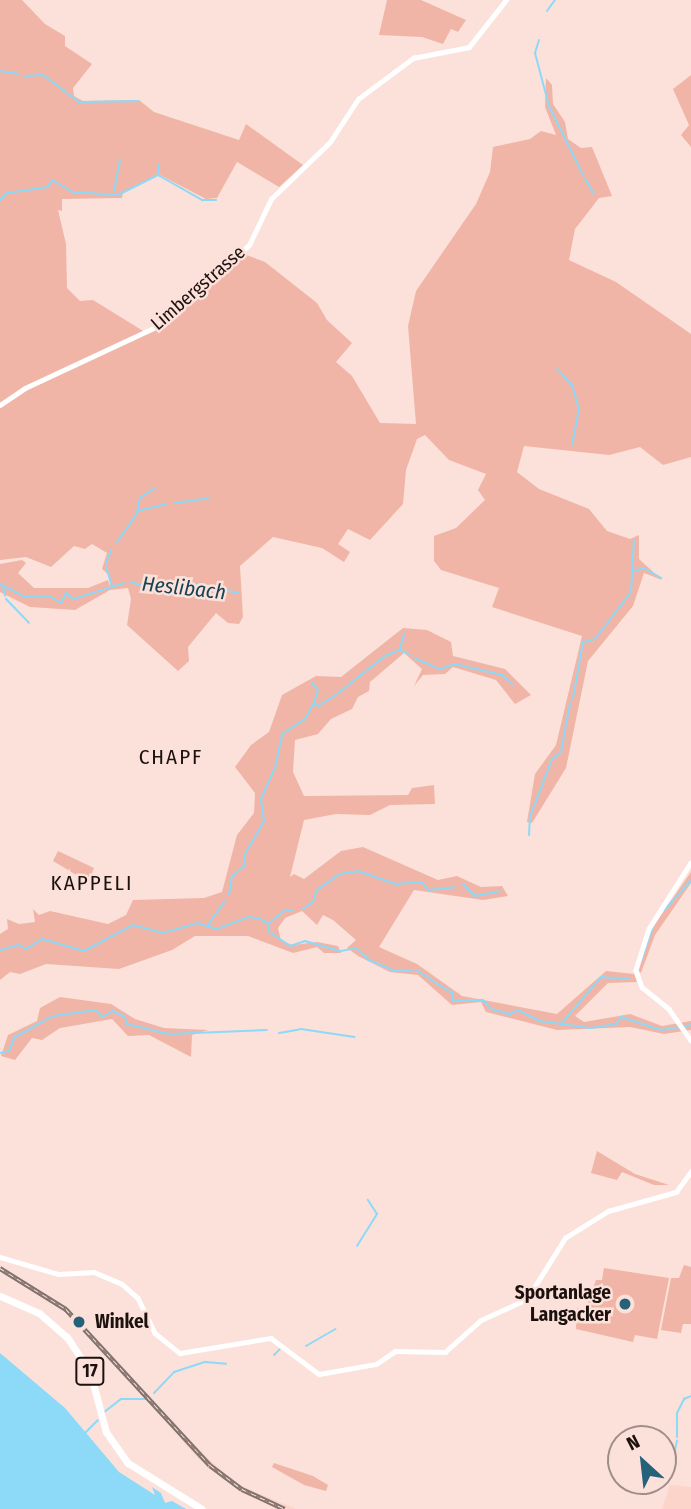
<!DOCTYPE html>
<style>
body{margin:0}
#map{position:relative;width:691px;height:1509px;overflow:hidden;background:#fbe1da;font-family:"Fira Sans Condensed",sans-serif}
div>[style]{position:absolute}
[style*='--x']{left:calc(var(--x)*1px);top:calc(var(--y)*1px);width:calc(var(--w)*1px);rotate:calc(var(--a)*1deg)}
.built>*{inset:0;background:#fdd4ca}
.green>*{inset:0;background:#f0b5a6}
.water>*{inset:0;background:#8dd9f8}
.stream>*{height:2px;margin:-1px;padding:0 1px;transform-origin:1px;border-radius:1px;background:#8dd9f8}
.minor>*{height:4.5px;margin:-2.25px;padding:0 2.25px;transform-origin:2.25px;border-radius:2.25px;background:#fff}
.minor>.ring{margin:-2.25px;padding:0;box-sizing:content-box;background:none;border:4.5px solid #fff;border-radius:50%}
.major>*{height:7px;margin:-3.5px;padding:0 3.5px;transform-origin:3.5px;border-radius:3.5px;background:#fff}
.rail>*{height:4.5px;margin-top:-2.25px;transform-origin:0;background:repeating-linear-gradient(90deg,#fbe1da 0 5px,#83716c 0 10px);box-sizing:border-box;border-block:2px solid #83716c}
.dots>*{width:19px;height:19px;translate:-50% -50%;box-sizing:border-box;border:4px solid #fbe1da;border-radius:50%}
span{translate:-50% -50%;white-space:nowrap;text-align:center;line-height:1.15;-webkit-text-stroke:5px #fbe1da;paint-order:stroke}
.shield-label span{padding:2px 5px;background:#fbe1da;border:2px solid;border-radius:5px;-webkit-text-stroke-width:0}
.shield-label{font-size:18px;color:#1c110e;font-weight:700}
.street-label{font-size:19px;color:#1c110e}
.poi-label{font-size:19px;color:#1c110e;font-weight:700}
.right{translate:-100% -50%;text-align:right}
.left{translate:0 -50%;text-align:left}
.water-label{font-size:21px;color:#164253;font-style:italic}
.neighbourhood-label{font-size:21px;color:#1c110e;letter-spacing:2px}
.north{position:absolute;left:607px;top:1425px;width:70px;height:70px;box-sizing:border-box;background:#fbe1da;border:2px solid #a28e88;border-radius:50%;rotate:333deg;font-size:19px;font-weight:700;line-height:28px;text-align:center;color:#1c110e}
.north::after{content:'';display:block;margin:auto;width:24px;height:32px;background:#256279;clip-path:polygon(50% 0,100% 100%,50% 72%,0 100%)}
</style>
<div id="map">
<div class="built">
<i style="clip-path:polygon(184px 1436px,236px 1484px,296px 1509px,276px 1509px,237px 1489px,197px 1457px,181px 1439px)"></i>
<i style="clip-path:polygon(670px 1485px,691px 1487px,691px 1509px,662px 1509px)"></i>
</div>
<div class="green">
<i style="clip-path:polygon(0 0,22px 0,45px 24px,65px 36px,65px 46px,92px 64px,73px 88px,74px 96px,83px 101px,139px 100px,154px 112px,239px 140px,246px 124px,303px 165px,279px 187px,237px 162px,217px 198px,206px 199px,158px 174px,123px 193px,122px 198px,62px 199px,62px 211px,58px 210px,66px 244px,67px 288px,80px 301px,93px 300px,148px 334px,241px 253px,265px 262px,317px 303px,327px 320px,352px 343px,336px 362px,352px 376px,380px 423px,416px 424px,408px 326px,416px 291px,476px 204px,490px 172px,493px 147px,530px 139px,541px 131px,556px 135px,545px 107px,546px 78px,552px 85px,553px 104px,565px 122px,568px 139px,581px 148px,592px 147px,612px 196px,599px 198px,575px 229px,569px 260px,616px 282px,691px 334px,691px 457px,663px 465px,640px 447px,609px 455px,524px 446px,517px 472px,539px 489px,589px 509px,607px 531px,630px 539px,639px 535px,639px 559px,662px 580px,644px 573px,633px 606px,588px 661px,566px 768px,532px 823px,527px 822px,535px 774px,556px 745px,582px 636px,492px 607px,499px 588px,441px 570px,434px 561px,434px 536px,456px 528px,485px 500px,478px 490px,486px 474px,449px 460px,425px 435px,417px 439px,406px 470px,403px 504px,370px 540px,348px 529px,338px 544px,350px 552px,344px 562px,322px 548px,273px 537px,240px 566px,243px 617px,239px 624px,228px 623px,216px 613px,188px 647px,189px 661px,178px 671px,127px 625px,131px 599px,128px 588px,110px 590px,75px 610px,30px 607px,0 592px,0 564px,22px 560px,26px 563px,18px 573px,34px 588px,88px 588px,108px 580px,110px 587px,109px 575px,102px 569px,107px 553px,92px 544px,85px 549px,74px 546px,51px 567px,26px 557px,0 560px)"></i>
<i style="clip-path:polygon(387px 0,421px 0,466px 20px,458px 32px,451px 29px,443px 44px,422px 37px,379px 35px)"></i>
<i style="clip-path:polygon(691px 75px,691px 147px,681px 135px,689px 125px,673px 89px)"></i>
<i style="clip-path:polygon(403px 628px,427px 630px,451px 642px,453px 656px,505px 669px,531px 695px,515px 704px,496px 680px,453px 667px,445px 674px,423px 675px,414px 686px,422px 669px,404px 653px,370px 682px,369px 691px,358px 697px,352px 709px,331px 719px,318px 734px,295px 740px,293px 772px,304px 796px,408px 795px,412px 788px,434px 785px,435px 804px,390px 805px,370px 815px,336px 814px,304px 820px,290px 877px,294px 874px,304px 879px,341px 851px,363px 847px,438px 880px,457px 876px,481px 887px,502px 886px,508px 896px,483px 900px,414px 890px,379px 947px,417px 964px,462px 996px,557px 1014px,606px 971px,634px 974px,637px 982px,608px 983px,575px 1016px,584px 1022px,630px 1014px,662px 1026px,691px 1021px,691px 1030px,664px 1034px,630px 1027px,557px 1030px,486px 1012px,481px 1002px,452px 1005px,418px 975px,390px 972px,358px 956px,347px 948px,356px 940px,333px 920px,323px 915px,317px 925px,302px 911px,285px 918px,278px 928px,281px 941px,293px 945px,317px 942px,338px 946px,341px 953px,324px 953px,317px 947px,293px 953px,248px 936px,195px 936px,172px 950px,119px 969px,46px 964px,20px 974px,10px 972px,0 980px,0 934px,8px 929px,7px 919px,19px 924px,35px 922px,33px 909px,39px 915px,50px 911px,108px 924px,126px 915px,133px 900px,204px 898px,222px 892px,237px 835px,254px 813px,255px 793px,235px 767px,251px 745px,269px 732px,282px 695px,316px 676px,341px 677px)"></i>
<i style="clip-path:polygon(58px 851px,94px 868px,88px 882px,53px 861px)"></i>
<i style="clip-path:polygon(691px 872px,691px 883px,655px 935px,641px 973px,636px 969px,645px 938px)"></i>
<i style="clip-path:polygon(60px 997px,111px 1004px,135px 1019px,164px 1028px,208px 1030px,192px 1035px,191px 1057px,149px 1035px,128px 1036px,112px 1019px,60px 1028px,42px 1040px,32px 1038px,15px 1060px,1px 1056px,8px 1035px,37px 1021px,40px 1008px)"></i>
<i style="clip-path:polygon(597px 1151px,635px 1174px,669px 1185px,654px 1185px,622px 1172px,617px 1180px,591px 1173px)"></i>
<i style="clip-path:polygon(684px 1265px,691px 1267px,691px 1324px,683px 1324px,681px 1333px,661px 1330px,671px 1278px,679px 1278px)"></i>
<i style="clip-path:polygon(604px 1268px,669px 1278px,657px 1339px,635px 1335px,633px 1342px,576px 1329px,577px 1308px,586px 1309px,596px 1280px,602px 1280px)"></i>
<i style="clip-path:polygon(274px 1463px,313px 1476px,328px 1485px,326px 1491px,304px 1485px,272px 1467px)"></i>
</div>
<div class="water">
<i style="clip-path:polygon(0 1353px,65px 1408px,119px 1472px,155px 1495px,152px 1487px,161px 1493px,165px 1503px,172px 1501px,186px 1509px,0 1509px)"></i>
</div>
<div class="stream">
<i style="--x:547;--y:11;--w:14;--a:-54"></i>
<i style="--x:539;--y:40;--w:14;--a:107"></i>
<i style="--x:535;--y:53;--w:55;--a:75.2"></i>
<i style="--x:549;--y:106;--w:77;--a:63.8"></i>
<i style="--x:0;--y:71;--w:19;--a:9"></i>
<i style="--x:24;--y:76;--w:19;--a:-3"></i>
<i style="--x:43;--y:75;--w:45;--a:36.9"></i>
<i style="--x:79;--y:102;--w:60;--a:-1"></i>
<i style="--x:158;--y:174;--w:10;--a:-90"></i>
<i style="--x:585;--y:178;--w:18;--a:61"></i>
<i style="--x:114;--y:191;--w:32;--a:-79"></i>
<i style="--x:0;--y:200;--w:10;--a:-45"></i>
<i style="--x:7;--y:193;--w:41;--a:-8.3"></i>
<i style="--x:48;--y:187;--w:8;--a:-60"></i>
<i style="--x:52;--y:180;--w:24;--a:30"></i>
<i style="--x:73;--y:192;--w:45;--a:3.8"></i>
<i style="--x:118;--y:195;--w:45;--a:-26.6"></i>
<i style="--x:158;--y:175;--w:51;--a:29.6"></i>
<i style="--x:202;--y:200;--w:14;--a:0"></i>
<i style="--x:557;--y:369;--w:22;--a:47"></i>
<i style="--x:572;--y:385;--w:25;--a:74"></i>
<i style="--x:579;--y:409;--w:37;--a:101"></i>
<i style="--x:175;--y:503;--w:34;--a:-8"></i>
<i style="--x:138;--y:511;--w:29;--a:-14"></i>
<i style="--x:117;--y:542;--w:35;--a:-55"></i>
<i style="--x:137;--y:513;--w:15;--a:-79"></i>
<i style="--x:140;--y:498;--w:18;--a:-34"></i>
<i style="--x:106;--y:563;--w:14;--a:-69"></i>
<i style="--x:106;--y:567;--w:19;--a:72"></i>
<i style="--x:634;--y:571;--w:10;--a:-17"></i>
<i style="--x:644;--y:568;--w:20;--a:30"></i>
<i style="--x:131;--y:582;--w:28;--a:17"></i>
<i style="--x:158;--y:590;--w:37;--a:-9"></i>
<i style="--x:195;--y:584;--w:44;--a:11.8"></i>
<i style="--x:0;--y:584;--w:26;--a:28"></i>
<i style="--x:23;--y:596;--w:28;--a:2"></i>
<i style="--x:51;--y:597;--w:12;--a:31"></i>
<i style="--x:61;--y:603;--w:11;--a:-63"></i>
<i style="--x:66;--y:593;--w:9;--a:41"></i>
<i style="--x:73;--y:599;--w:54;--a:-17.1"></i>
<i style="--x:3;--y:587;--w:9;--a:77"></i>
<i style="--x:6;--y:599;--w:33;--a:46"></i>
<i style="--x:400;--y:649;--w:16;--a:-75"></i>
<i style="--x:414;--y:658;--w:28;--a:23"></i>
<i style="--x:440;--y:669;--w:16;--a:-18"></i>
<i style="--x:455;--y:664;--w:48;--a:13.2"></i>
<i style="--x:502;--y:675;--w:15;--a:42"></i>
<i style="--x:312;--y:683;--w:9;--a:49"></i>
<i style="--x:318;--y:690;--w:14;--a:107"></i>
<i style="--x:573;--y:698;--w:57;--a:-79.9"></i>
<i style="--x:583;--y:642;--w:12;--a:-14"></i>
<i style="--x:595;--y:639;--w:59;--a:-52.5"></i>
<i style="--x:631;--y:592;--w:52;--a:-86.7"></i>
<i style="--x:529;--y:835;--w:18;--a:-87"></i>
<i style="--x:530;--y:817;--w:62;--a:-69.2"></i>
<i style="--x:552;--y:759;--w:11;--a:-38"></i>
<i style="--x:561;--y:752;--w:50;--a:-79.6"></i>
<i style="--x:463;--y:884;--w:17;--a:45"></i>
<i style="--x:475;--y:896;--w:25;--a:-11"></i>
<i style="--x:229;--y:895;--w:19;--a:-81"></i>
<i style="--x:232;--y:876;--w:16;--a:-40"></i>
<i style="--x:244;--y:866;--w:12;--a:-85"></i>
<i style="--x:245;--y:854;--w:38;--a:-60"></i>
<i style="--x:264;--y:821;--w:22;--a:-98"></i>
<i style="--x:261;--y:799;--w:34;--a:-66"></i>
<i style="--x:275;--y:768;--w:35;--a:-78"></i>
<i style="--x:282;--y:734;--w:27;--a:-33"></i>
<i style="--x:305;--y:719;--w:18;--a:-61"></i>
<i style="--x:314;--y:703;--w:5;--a:37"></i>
<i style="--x:318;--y:706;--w:22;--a:-32"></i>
<i style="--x:337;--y:694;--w:61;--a:-38.4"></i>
<i style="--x:385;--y:656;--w:15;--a:-23"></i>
<i style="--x:399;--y:650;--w:11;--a:22"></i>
<i style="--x:303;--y:909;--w:12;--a:-35"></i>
<i style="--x:313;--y:902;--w:13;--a:-72"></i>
<i style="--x:317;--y:890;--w:28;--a:-35"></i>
<i style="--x:340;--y:874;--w:18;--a:-9"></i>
<i style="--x:358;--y:871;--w:39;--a:19"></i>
<i style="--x:395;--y:884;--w:27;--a:-4"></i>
<i style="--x:422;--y:882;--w:10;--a:53"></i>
<i style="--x:428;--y:890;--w:27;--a:-6"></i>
<i style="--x:664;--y:910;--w:40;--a:-47"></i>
<i style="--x:268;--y:924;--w:21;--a:-39"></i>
<i style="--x:284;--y:911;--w:9;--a:0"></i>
<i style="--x:208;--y:925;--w:29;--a:-55"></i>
<i style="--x:0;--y:950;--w:20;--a:-15"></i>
<i style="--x:19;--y:945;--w:8;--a:30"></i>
<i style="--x:26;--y:949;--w:19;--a:-32"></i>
<i style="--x:42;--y:939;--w:44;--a:15.9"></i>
<i style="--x:84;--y:951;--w:55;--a:-28"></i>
<i style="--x:133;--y:925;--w:31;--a:15"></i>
<i style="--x:163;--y:933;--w:35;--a:-16"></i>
<i style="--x:197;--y:923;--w:21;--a:17"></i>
<i style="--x:217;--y:929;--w:34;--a:-21"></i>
<i style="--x:249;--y:917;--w:12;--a:9"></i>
<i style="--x:261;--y:919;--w:9;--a:36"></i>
<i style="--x:268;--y:924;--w:7;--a:90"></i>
<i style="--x:268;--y:931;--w:27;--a:34"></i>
<i style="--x:290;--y:946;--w:16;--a:-18"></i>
<i style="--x:305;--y:941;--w:37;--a:16"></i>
<i style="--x:341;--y:951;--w:15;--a:-11"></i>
<i style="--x:356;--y:948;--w:18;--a:43"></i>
<i style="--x:369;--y:960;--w:26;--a:23"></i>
<i style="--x:393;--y:970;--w:19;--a:0"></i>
<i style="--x:641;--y:961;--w:36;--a:-71"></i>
<i style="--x:416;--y:970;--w:43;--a:32.6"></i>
<i style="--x:452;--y:993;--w:7;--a:82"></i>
<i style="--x:453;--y:1000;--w:30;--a:0"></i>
<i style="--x:483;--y:1000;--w:12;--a:48"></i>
<i style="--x:491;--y:1009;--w:20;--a:15"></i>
<i style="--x:510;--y:1014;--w:9;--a:-27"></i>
<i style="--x:518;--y:1010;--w:25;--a:27"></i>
<i style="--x:540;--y:1021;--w:51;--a:7.8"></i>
<i style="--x:591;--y:1028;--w:25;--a:-9"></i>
<i style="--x:616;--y:1024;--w:9;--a:-54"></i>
<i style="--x:621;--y:1017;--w:42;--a:18"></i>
<i style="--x:661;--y:1030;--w:30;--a:-9"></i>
<i style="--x:561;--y:1024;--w:62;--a:-49.6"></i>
<i style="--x:601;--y:977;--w:28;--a:4"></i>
<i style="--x:279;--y:1033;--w:22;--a:-10"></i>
<i style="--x:301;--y:1029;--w:54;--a:8.6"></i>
<i style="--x:0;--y:1053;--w:9;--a:-13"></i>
<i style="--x:9;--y:1051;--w:15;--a:-67"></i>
<i style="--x:15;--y:1037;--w:43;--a:-28.9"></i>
<i style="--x:53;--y:1016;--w:43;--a:-7.9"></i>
<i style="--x:96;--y:1010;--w:9;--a:49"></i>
<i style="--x:102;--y:1017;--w:13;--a:-29"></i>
<i style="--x:113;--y:1011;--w:13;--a:27"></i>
<i style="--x:125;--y:1017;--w:7;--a:74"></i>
<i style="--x:127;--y:1024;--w:43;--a:13.4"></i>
<i style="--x:169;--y:1034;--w:98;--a:-2.3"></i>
<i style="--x:357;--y:1246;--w:38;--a:-58"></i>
<i style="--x:377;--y:1214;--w:17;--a:-123"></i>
<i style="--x:306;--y:1346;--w:34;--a:-30"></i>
<i style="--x:274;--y:1355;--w:8;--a:-45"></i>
<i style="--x:154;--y:1393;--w:29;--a:-46"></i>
<i style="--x:174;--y:1372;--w:33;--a:-18"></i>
<i style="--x:205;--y:1362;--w:21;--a:5"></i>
<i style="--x:103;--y:1413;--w:23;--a:-38"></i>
<i style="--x:121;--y:1399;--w:25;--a:0"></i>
<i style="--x:85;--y:1433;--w:18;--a:-45"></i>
<i style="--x:677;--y:1437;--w:24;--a:-90"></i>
<i style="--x:677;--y:1413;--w:16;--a:-63"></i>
<i style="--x:684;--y:1399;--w:8;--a:-23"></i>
<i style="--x:663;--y:1476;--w:11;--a:-41"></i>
<i style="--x:671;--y:1469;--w:29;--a:-78"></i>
</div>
<div class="minor">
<i style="--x:0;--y:405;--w:30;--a:-34"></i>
<i style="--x:25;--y:388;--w:145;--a:-25"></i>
<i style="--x:156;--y:327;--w:124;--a:-41.4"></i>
<i style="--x:249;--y:245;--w:51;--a:-64.4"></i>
<i style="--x:271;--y:199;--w:82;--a:-44"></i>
<i style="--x:330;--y:142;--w:51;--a:-56.9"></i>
<i style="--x:358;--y:99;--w:69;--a:-36.7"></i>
<i style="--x:413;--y:58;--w:57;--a:-11.1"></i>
<i style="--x:469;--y:47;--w:60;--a:-51.8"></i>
<i style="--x:691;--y:863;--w:78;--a:122.5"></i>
<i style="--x:649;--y:929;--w:43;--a:107.6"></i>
<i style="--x:636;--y:970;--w:18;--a:71"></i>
<i style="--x:642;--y:987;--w:35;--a:39"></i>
<i style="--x:669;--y:1009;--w:38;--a:55"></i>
<i style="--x:0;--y:1257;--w:60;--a:16.3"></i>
<i style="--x:58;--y:1274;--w:36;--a:-3"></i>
<i style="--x:94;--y:1272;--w:30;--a:23"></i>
<i style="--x:122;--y:1284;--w:21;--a:41"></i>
<i style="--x:138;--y:1298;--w:39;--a:64"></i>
<i style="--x:155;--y:1333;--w:32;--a:39"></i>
<i style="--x:180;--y:1353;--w:92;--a:-9.4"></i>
<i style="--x:271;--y:1338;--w:60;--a:36.9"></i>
<i style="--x:319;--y:1374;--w:58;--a:-10"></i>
<i style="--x:376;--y:1364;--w:23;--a:-34"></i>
<i style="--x:395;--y:1351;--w:50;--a:1.1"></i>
<i style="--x:445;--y:1352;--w:48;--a:-41.6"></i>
<i style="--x:481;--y:1320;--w:46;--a:-24.3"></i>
<i class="ring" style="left:522px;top:1294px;width:5.5px;height:5.5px"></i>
<i style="--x:530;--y:1294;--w:66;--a:-58"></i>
<i style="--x:565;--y:1238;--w:51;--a:-32.1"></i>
<i style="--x:608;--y:1211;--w:71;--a:-15.6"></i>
<i style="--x:676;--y:1192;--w:26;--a:-54"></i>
</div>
<div class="major">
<i style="--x:0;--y:1296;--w:43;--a:23.6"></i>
<i style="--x:39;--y:1313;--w:37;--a:41"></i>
<i style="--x:67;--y:1337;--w:42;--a:56.7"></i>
<i style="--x:90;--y:1372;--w:62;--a:75.1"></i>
<i style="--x:106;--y:1432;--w:38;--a:55"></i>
<i style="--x:128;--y:1463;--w:87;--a:31.9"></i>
</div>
<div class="rail">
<i style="--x:0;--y:1268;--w:78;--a:31.8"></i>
<i style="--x:66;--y:1309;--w:212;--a:47.3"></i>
<i style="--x:210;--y:1465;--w:40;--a:37"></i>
<i style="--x:242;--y:1489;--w:47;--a:24.9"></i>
</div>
<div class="dots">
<i style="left:625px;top:1304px;background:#256279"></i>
<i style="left:79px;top:1322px;background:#256279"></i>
</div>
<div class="shield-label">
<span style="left:90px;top:1371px">17</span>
</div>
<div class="street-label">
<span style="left:198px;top:288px;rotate:-41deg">Limbergstrasse</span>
</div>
<div class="poi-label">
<span class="right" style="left:611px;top:1304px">Sportanlage<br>Langacker</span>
<span class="left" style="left:95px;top:1322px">Winkel</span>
</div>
<div class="water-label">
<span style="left:184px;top:588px;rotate:6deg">Heslibach</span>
</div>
<div class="neighbourhood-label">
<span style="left:171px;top:757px">CHAPF</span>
<span style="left:92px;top:883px">KAPPELI</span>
</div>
<div class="north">N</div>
</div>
